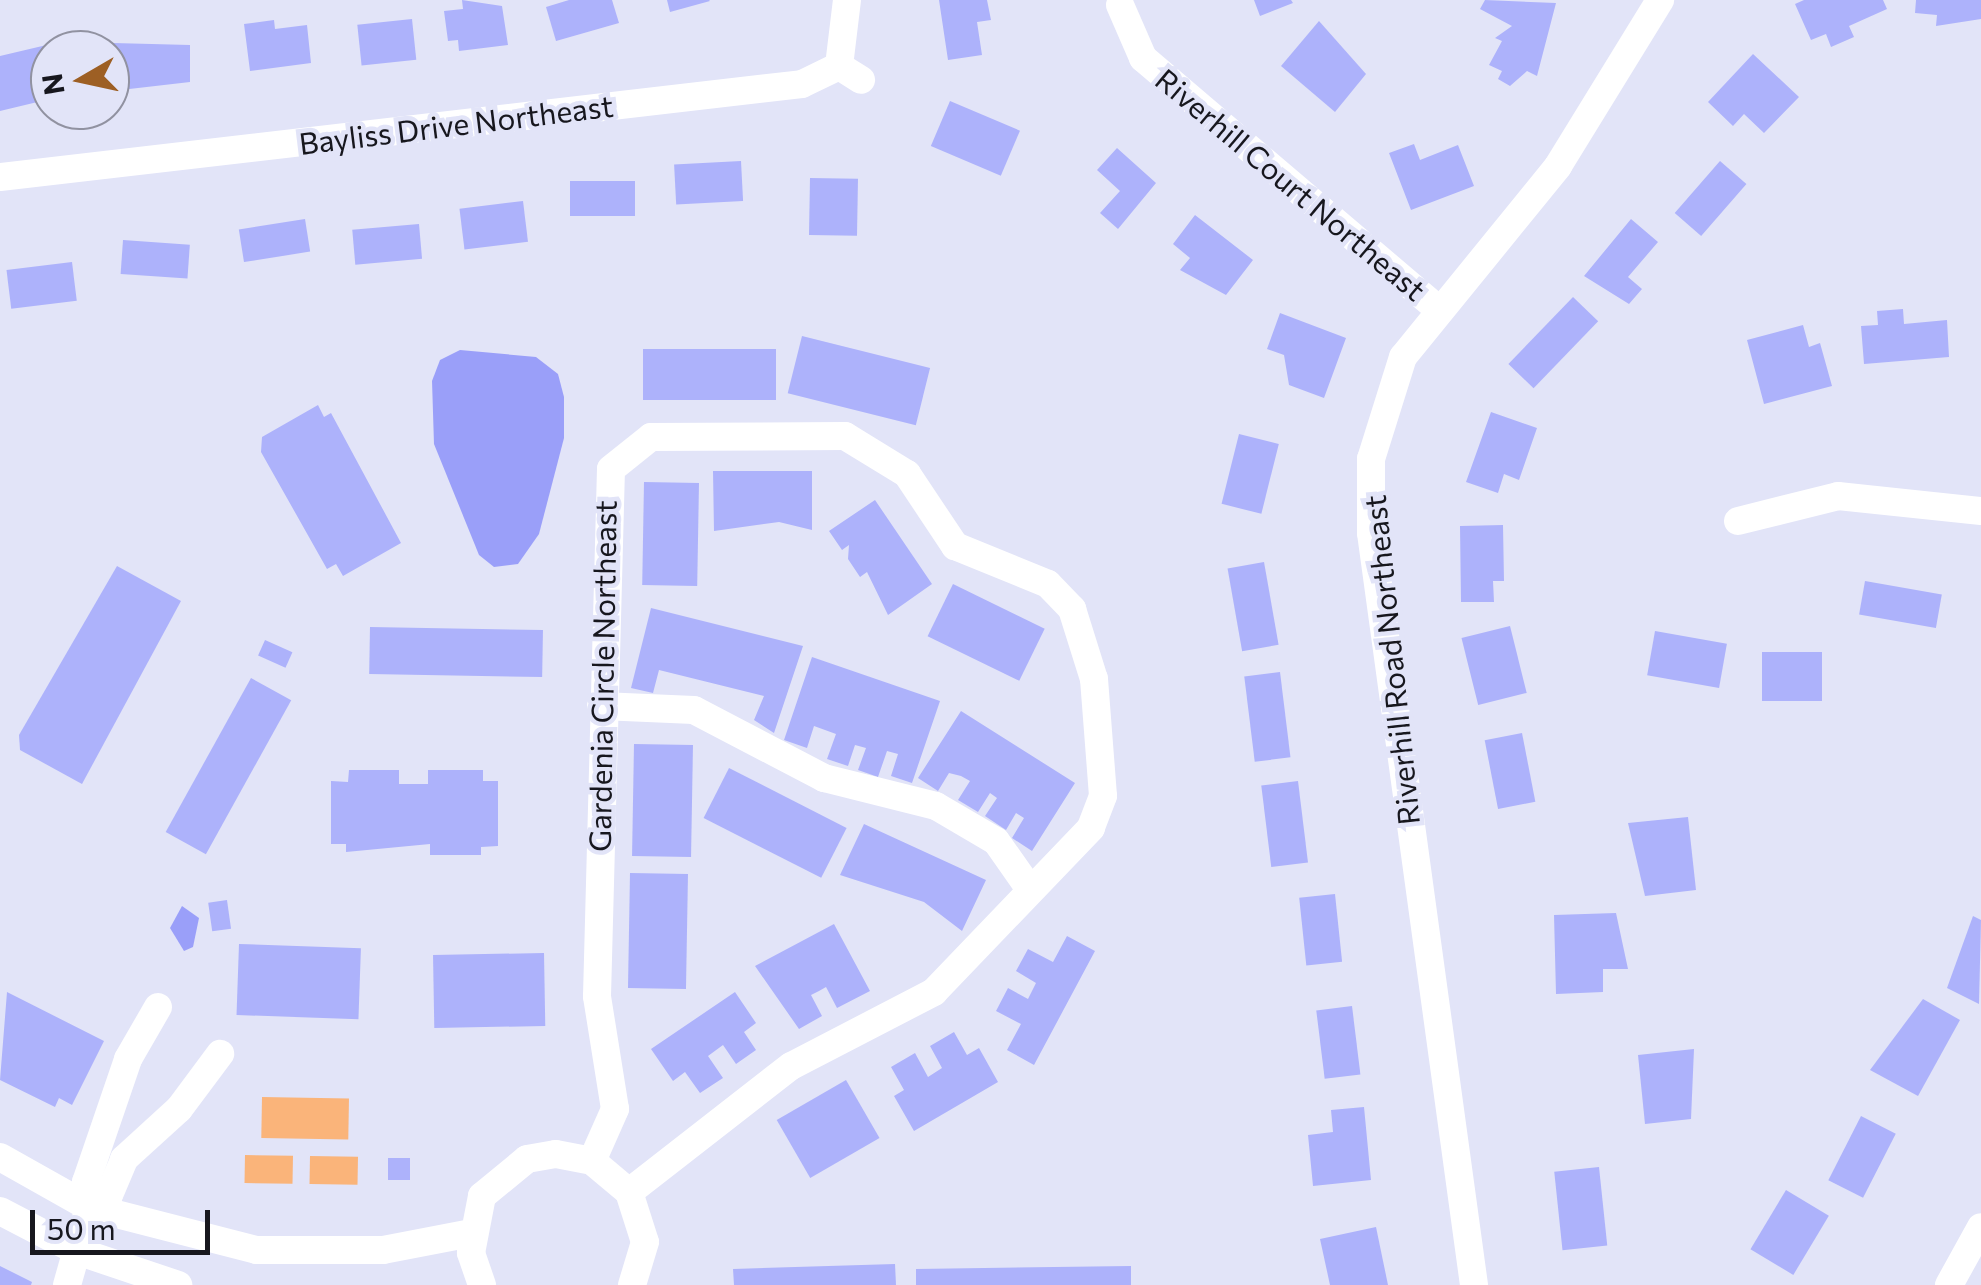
<!DOCTYPE html>
<style>
body{margin:0}
#map{position:relative;width:1981px;height:1285px;overflow:hidden;background:#e2e4f8;font-family:Commissioner,sans-serif}
div>[style]{position:absolute}
[style*='--x']{left:calc(var(--x)*1px);top:calc(var(--y)*1px);width:calc(var(--w)*1px);rotate:calc(var(--a)*1deg)}
.green>*{inset:0;background:#fab47a;transform-origin:0 0}
.water>*{inset:0;background:#9a9ff9}
.building>*{inset:0;background:#adb2fb;transform-origin:0 0}
.street>*{height:28px;margin:-14px;padding:0 14px;transform-origin:14px;border-radius:14px;background:#fff}
span{translate:-50% -50%;white-space:nowrap;text-align:center;line-height:1.15;-webkit-text-stroke:9px #e2e4f8;paint-order:stroke}
.street-label{font-size:30px;color:#17171e}
.north{position:absolute;left:30px;top:30px;width:100px;height:100px;box-sizing:border-box;background:#e2e4f8;border:2px solid #9192a1;border-radius:50%;rotate:261deg;font-size:28px;font-weight:700;line-height:40px;text-align:center;color:#17171e}
.north::after{content:'';display:block;margin:auto;width:35px;height:45px;background:#9d5f24;clip-path:polygon(50% 0,100% 100%,50% 72%,0 100%)}
.scale{position:absolute;left:30px;top:1210px;width:180px;height:45px;box-sizing:border-box;border:5px solid #17171e;border-top:0;padding-left:12px;font-size:30px;line-height:35px;white-space:nowrap;color:#17171e;-webkit-text-stroke:8px #e2e4f8;paint-order:stroke}
</style>
<div id="map">
<div class="green">
<i style="left:262px;top:1097px;width:87px;height:41px;rotate:1deg"></i>
<i style="left:245px;top:1155px;width:48px;height:28px;rotate:1deg"></i>
<i style="left:310px;top:1156px;width:48px;height:28px;rotate:1deg"></i>
</div>
<div class="water">
<i style="clip-path:polygon(460px 350px,536px 357px,558px 374px,564px 397px,564px 438px,539px 534px,518px 564px,494px 567px,479px 555px,434px 444px,432px 381px,440px 360px)"></i>
<i style="clip-path:polygon(182px 906px,199px 918px,193px 947px,184px 951px,170px 928px)"></i>
</div>
<div class="building">
<i style="clip-path:polygon(462px 0,502px 6px,508px 45px,459px 51px,458px 40px,448px 41px,444px 11px,463px 9px)"></i>
<i style="clip-path:polygon(569px 0,612px 0,619px 23px,556px 41px,546px 7px)"></i>
<i style="clip-path:polygon(667px 0,709px 0,710px 1px,670px 12px)"></i>
<i style="clip-path:polygon(939px 0,987px 0,991px 20px,977px 22px,982px 55px,948px 60px)"></i>
<i style="clip-path:polygon(1254px 0,1291px 0,1293px 3px,1260px 16px)"></i>
<i style="clip-path:polygon(1485px 0,1556px 3px,1537px 76px,1527px 71px,1510px 86px,1498px 79px,1502px 71px,1489px 65px,1502px 41px,1495px 38px,1512px 26px,1480px 9px)"></i>
<i style="clip-path:polygon(1804px 0,1883px 0,1887px 9px,1849px 26px,1854px 37px,1831px 47px,1826px 34px,1811px 40px,1795px 4px)"></i>
<i style="clip-path:polygon(1916px 0,1981px 0,1981px 19px,1936px 26px,1937px 15px,1915px 13px)"></i>
<i style="left:412px;top:19px;width:41px;height:55px;rotate:84deg"></i>
<i style="clip-path:polygon(274px 20px,275px 29px,307px 25px,311px 63px,250px 71px,244px 24px)"></i>
<i style="clip-path:polygon(1319px 21px,1366px 74px,1335px 112px,1281px 66px)"></i>
<i style="clip-path:polygon(72px 39px,75px 50px,50px 50px,50px 99px,0 111px,0 56px)"></i>
<i style="clip-path:polygon(113px 43px,190px 45px,190px 82px,112px 91px)"></i>
<i style="clip-path:polygon(1753px 54px,1799px 97px,1764px 133px,1744px 114px,1733px 126px,1708px 102px)"></i>
<i style="left:950px;top:101px;width:76px;height:49px;rotate:23deg"></i>
<i style="clip-path:polygon(1414px 144px,1420px 160px,1458px 145px,1474px 186px,1411px 210px,1389px 153px)"></i>
<i style="clip-path:polygon(1117px 148px,1156px 183px,1118px 229px,1100px 213px,1120px 191px,1097px 170px)"></i>
<i style="left:741px;top:161px;width:40px;height:67px;rotate:87deg"></i>
<i style="left:1720px;top:161px;width:35px;height:69px;rotate:41deg"></i>
<i style="left:810px;top:178px;width:48px;height:57px;rotate:1deg"></i>
<i style="left:570px;top:181px;width:65px;height:35px"></i>
<i style="left:523px;top:201px;width:41px;height:64px;rotate:83deg"></i>
<i style="clip-path:polygon(1195px 215px,1253px 260px,1226px 295px,1180px 270px,1190px 258px,1173px 244px)"></i>
<i style="left:305px;top:219px;width:33px;height:67px;rotate:81deg"></i>
<i style="clip-path:polygon(1631px 219px,1658px 242px,1628px 277px,1642px 289px,1629px 304px,1584px 276px)"></i>
<i style="left:419px;top:224px;width:35px;height:67px;rotate:85deg"></i>
<i style="left:123px;top:240px;width:67px;height:34px;rotate:4deg"></i>
<i style="left:72px;top:262px;width:39px;height:66px;rotate:83deg"></i>
<i style="left:1573px;top:297px;width:35px;height:93px;rotate:44deg"></i>
<i style="clip-path:polygon(1903px 309px,1904px 324px,1947px 320px,1949px 357px,1864px 364px,1861px 326px,1878px 325px,1877px 311px)"></i>
<i style="clip-path:polygon(1280px 313px,1346px 338px,1324px 398px,1289px 385px,1284px 355px,1267px 349px)"></i>
<i style="clip-path:polygon(1803px 325px,1809px 347px,1820px 343px,1832px 386px,1764px 404px,1747px 340px)"></i>
<i style="left:802px;top:336px;width:132px;height:59px;rotate:14deg"></i>
<i style="left:643px;top:349px;width:133px;height:51px"></i>
<i style="clip-path:polygon(318px 405px,324px 417px,331px 413px,401px 543px,343px 576px,336px 564px,327px 569px,261px 452px,262px 437px)"></i>
<i style="clip-path:polygon(1491px 412px,1537px 428px,1519px 480px,1504px 474px,1498px 493px,1466px 482px)"></i>
<i style="left:1239px;top:434px;width:41px;height:72px;rotate:14deg"></i>
<i style="clip-path:polygon(713px 471px,812px 471px,812px 530px,779px 522px,714px 531px)"></i>
<i style="left:644px;top:482px;width:55px;height:103px;rotate:1deg"></i>
<i style="clip-path:polygon(875px 500px,932px 584px,888px 615px,867px 572px,860px 577px,848px 559px,849px 545px,842px 550px,829px 531px)"></i>
<i style="clip-path:polygon(1503px 525px,1504px 581px,1493px 581px,1494px 602px,1461px 602px,1460px 526px)"></i>
<i style="left:1264px;top:562px;width:84px;height:37px;rotate:80deg"></i>
<i style="clip-path:polygon(117px 566px,181px 601px,82px 784px,20px 750px,19px 735px)"></i>
<i style="left:1865px;top:581px;width:78px;height:34px;rotate:10deg"></i>
<i style="left:953px;top:584px;width:102px;height:58px;rotate:26deg"></i>
<i style="clip-path:polygon(651px 608px,803px 646px,774px 733px,754px 720px,764px 696px,659px 670px,653px 693px,631px 688px)"></i>
<i style="left:1510px;top:626px;width:69px;height:50px;rotate:76deg"></i>
<i style="left:370px;top:627px;width:173px;height:47px;rotate:1deg"></i>
<i style="left:1655px;top:631px;width:73px;height:45px;rotate:10deg"></i>
<i style="left:265px;top:640px;width:30px;height:17px;rotate:24deg"></i>
<i style="left:1762px;top:652px;width:60px;height:49px"></i>
<i style="clip-path:polygon(812px 657px,940px 701px,912px 783px,891px 776px,898px 754px,887px 751px,878px 777px,858px 770px,866px 748px,855px 745px,848px 766px,827px 759px,836px 734px,814px 726px,807px 748px,784px 740px)"></i>
<i style="left:1280px;top:672px;width:86px;height:36px;rotate:83deg"></i>
<i style="left:251px;top:678px;width:46px;height:176px;rotate:29deg"></i>
<i style="clip-path:polygon(961px 711px,1075px 783px,1032px 851px,1012px 838px,1024px 818px,1016px 813px,1006px 830px,985px 816px,997px 798px,990px 793px,978px 812px,958px 800px,970px 781px,961px 776px,949px 773px,938px 791px,918px 778px)"></i>
<i style="left:1522px;top:733px;width:70px;height:38px;rotate:79deg"></i>
<i style="left:634px;top:744px;width:59px;height:112px;rotate:1deg"></i>
<i style="left:729px;top:768px;width:132px;height:56px;rotate:27deg"></i>
<i style="clip-path:polygon(349px 770px,399px 770px,399px 784px,428px 784px,428px 770px,483px 770px,483px 781px,498px 781px,498px 846px,481px 847px,481px 855px,430px 855px,430px 844px,346px 852px,346px 844px,331px 844px,331px 781px,348px 782px)"></i>
<i style="left:1298px;top:781px;width:82px;height:37px;rotate:83deg"></i>
<i style="clip-path:polygon(1688px 817px,1696px 890px,1645px 896px,1628px 823px)"></i>
<i style="clip-path:polygon(864px 824px,986px 880px,962px 931px,924px 902px,840px 875px)"></i>
<i style="left:630px;top:873px;width:58px;height:115px;rotate:1deg"></i>
<i style="left:1335px;top:894px;width:68px;height:36px;rotate:84deg"></i>
<i style="left:227px;top:900px;width:29px;height:19px;rotate:82deg"></i>
<i style="clip-path:polygon(1616px 913px,1628px 969px,1603px 969px,1603px 992px,1556px 994px,1554px 915px)"></i>
<i style="clip-path:polygon(1973px 916px,1981px 920px,1979px 1004px,1947px 988px)"></i>
<i style="clip-path:polygon(834px 924px,870px 991px,837px 1008px,826px 987px,819px 991px,811px 995px,822px 1016px,799px 1029px,755px 966px)"></i>
<i style="clip-path:polygon(1067px 936px,1095px 951px,1034px 1065px,1007px 1050px,1021px 1024px,996px 1011px,1008px 988px,1028px 999px,1036px 983px,1016px 971px,1028px 949px,1053px 962px)"></i>
<i style="left:239px;top:944px;width:122px;height:71px;rotate:2deg"></i>
<i style="left:544px;top:953px;width:73px;height:111px;rotate:89deg"></i>
<i style="clip-path:polygon(7px 992px,104px 1041px,72px 1105px,59px 1098px,55px 1107px,0 1080px)"></i>
<i style="clip-path:polygon(735px 992px,756px 1023px,744px 1032px,756px 1050px,736px 1064px,723px 1045px,708px 1056px,723px 1078px,700px 1093px,685px 1072px,673px 1081px,651px 1049px)"></i>
<i style="clip-path:polygon(1923px 999px,1960px 1020px,1918px 1096px,1870px 1070px)"></i>
<i style="left:1352px;top:1006px;width:69px;height:36px;rotate:83deg"></i>
<i style="clip-path:polygon(954px 1032px,967px 1055px,979px 1048px,998px 1082px,914px 1131px,894px 1096px,904px 1090px,891px 1067px,915px 1053px,928px 1077px,942px 1068px,930px 1046px)"></i>
<i style="clip-path:polygon(1694px 1049px,1691px 1119px,1645px 1124px,1638px 1055px)"></i>
<i style="left:846px;top:1080px;width:67px;height:80px;rotate:60deg"></i>
<i style="clip-path:polygon(1364px 1107px,1371px 1180px,1313px 1186px,1308px 1135px,1333px 1132px,1331px 1110px)"></i>
<i style="left:1861px;top:1116px;width:39px;height:72px;rotate:27deg"></i>
<i style="left:388px;top:1158px;width:22px;height:22px"></i>
<i style="left:1599px;top:1167px;width:79px;height:45px;rotate:84deg"></i>
<i style="left:1786px;top:1190px;width:50px;height:69px;rotate:31deg"></i>
<i style="clip-path:polygon(1376px 1227px,1388px 1285px,1330px 1285px,1320px 1239px)"></i>
<i style="clip-path:polygon(895px 1264px,896px 1285px,734px 1285px,733px 1269px)"></i>
<i style="clip-path:polygon(0 1266px,32px 1282px,31px 1285px,0 1285px)"></i>
<i style="clip-path:polygon(1131px 1266px,1131px 1285px,916px 1285px,916px 1269px)"></i>
</div>
<div class="street">
<i style="--x:1120;--y:5;--w:58;--a:66.5"></i>
<i style="--x:1143;--y:58;--w:386;--a:40.4"></i>
<i style="--x:839;--y:66;--w:26;--a:32"></i>
<i style="--x:0;--y:177;--w:807;--a:-6.61"></i>
<i style="--x:802;--y:84;--w:41;--a:-25.9"></i>
<i style="--x:839;--y:66;--w:66;--a:-83.1"></i>
<i style="--x:1738;--y:521;--w:103;--a:-14"></i>
<i style="--x:1838;--y:496;--w:144;--a:6"></i>
<i style="--x:601;--y:706;--w:93;--a:2.5"></i>
<i style="--x:694;--y:710;--w:147;--a:27.6"></i>
<i style="--x:824;--y:778;--w:115;--a:14"></i>
<i style="--x:936;--y:806;--w:69;--a:30.3"></i>
<i style="--x:996;--y:841;--w:57;--a:54.9"></i>
<i style="--x:0;--y:1157;--w:102;--a:29.3"></i>
<i style="--x:89;--y:1207;--w:173;--a:14.4"></i>
<i style="--x:257;--y:1250;--w:126;--a:0"></i>
<i style="--x:383;--y:1250;--w:90;--a:-10.9"></i>
<i style="--x:592;--y:1161;--w:57;--a:-66.1"></i>
<i style="--x:615;--y:1109;--w:114;--a:-99.1"></i>
<i style="--x:597;--y:996;--w:527;--a:-88.48"></i>
<i style="--x:611;--y:469;--w:51;--a:-38.7"></i>
<i style="--x:651;--y:437;--w:194;--a:-0.3"></i>
<i style="--x:845;--y:436;--w:73;--a:31.5"></i>
<i style="--x:907;--y:474;--w:87;--a:56.3"></i>
<i style="--x:955;--y:546;--w:100;--a:22.2"></i>
<i style="--x:1048;--y:584;--w:35;--a:46"></i>
<i style="--x:1072;--y:609;--w:73;--a:72.6"></i>
<i style="--x:1094;--y:679;--w:117;--a:85.6"></i>
<i style="--x:1103;--y:796;--w:34;--a:111"></i>
<i style="--x:1091;--y:828;--w:227;--a:133.8"></i>
<i style="--x:934;--y:992;--w:161;--a:152.6"></i>
<i style="--x:791;--y:1066;--w:205;--a:142.1"></i>
<i style="--x:89;--y:1207;--w:23;--a:-31"></i>
<i style="--x:109;--y:1195;--w:39;--a:-67"></i>
<i style="--x:124;--y:1159;--w:74;--a:-42.3"></i>
<i style="--x:179;--y:1109;--w:69;--a:-53.3"></i>
<i style="--x:0;--y:1211;--w:87;--a:27.5"></i>
<i style="--x:77;--y:1251;--w:107;--a:18.6"></i>
<i style="--x:67;--y:1285;--w:81;--a:-74.2"></i>
<i style="--x:89;--y:1207;--w:25;--a:-97"></i>
<i style="--x:86;--y:1182;--w:130;--a:-71.1"></i>
<i style="--x:128;--y:1059;--w:60;--a:-60"></i>
<i style="--x:482;--y:1285;--w:34;--a:-109"></i>
<i style="--x:471;--y:1253;--w:58;--a:-79.1"></i>
<i style="--x:482;--y:1196;--w:58;--a:-39.4"></i>
<i style="--x:527;--y:1159;--w:29;--a:-10"></i>
<i style="--x:556;--y:1154;--w:37;--a:11"></i>
<i style="--x:592;--y:1161;--w:48;--a:40"></i>
<i style="--x:629;--y:1192;--w:52;--a:72.3"></i>
<i style="--x:645;--y:1242;--w:45;--a:106.8"></i>
<i style="--x:1474;--y:1285;--w:759;--a:-97.8"></i>
<i style="--x:1371;--y:533;--w:74;--a:-90"></i>
<i style="--x:1371;--y:459;--w:107;--a:-72.6"></i>
<i style="--x:1403;--y:357;--w:246;--a:-50.9"></i>
<i style="--x:1558;--y:166;--w:195;--a:-58.4"></i>
<i style="--x:1949;--y:1285;--w:66;--a:-61.1"></i>
</div>
<div class="street-label">
<span style="left:456px;top:124px;rotate:-7deg">Bayliss Drive Northeast</span>
<span style="left:1291px;top:184px;rotate:40deg">Riverhill Court Northeast</span>
<span style="left:1391px;top:660px;rotate:-96deg">Riverhill Road Northeast</span>
<span style="left:602px;top:676px;rotate:-89deg">Gardenia Circle Northeast</span>
</div>
<div class="north">N</div>
<div class="scale">50 m</div>
</div>
